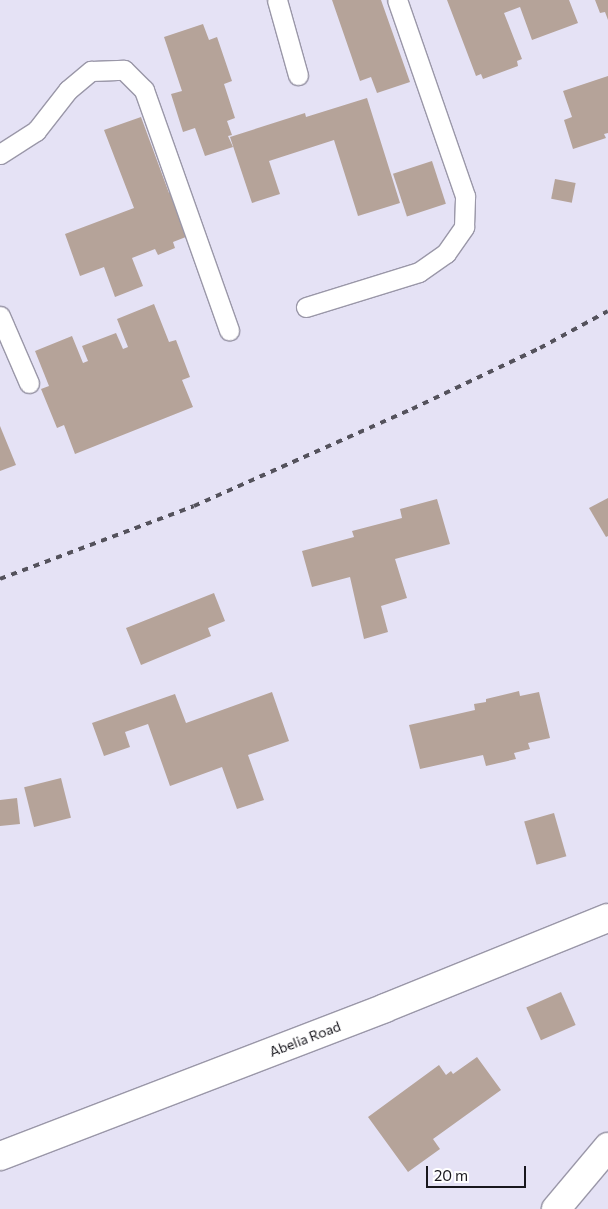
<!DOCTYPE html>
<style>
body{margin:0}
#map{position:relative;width:608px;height:1209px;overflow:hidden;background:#e5e2f5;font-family:Commissioner,sans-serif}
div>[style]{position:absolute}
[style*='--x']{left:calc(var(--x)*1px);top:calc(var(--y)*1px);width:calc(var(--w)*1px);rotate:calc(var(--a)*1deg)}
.building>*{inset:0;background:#b5a399;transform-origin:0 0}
.roads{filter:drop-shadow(1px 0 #9a97a8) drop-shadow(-1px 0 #9a97a8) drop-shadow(0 1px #9a97a8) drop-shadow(0 -1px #9a97a8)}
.service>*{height:19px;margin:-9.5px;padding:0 9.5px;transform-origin:9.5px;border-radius:9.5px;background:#fff}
.minor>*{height:28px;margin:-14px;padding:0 14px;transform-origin:14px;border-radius:14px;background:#fff}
.rail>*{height:4px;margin-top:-2px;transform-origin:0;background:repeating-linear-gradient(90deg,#54525c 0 6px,transparent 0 12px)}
span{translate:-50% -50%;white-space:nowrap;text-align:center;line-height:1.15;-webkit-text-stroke:4px #fff;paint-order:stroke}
.street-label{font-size:14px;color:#18171d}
.scale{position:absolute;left:426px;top:1166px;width:100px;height:22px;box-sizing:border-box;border:2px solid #18171d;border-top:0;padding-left:6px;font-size:15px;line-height:18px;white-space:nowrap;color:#18171d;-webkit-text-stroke:4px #fff;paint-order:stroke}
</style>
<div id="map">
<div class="building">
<i style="clip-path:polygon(332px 0,381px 0,410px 82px,377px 93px,371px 77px,360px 81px)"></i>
<i style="clip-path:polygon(447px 0,569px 0,578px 23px,532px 40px,520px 7px,504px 13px,522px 59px,517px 61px,518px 66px,483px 79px,481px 74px,476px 76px)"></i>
<i style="clip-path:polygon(595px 0,608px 0,608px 20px,605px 12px,600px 13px)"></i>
<i style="clip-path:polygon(203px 24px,209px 40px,217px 37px,232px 81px,224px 84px,235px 118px,227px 121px,232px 135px,228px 136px,233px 147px,205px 156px,195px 128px,183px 132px,171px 94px,182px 91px,164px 37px)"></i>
<i style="clip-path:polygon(608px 76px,608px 133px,604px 134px,606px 138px,573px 149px,564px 120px,572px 117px,563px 91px)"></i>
<i style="clip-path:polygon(367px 98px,400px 203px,358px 216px,334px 140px,269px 161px,280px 194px,252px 203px,230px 137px,305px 113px,306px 117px)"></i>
<i style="clip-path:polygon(141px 117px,169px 193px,174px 191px,191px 235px,173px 242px,175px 248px,158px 255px,155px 249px,132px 258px,143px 286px,115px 297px,104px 267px,80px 276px,65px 234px,134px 208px,104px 130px)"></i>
<i style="left:432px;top:161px;width:45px;height:41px;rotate:72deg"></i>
<i style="left:555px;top:179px;width:21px;height:20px;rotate:11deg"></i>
<i style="clip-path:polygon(154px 304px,169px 342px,176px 340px,190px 377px,182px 380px,193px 407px,75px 454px,64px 425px,57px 428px,41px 389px,49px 386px,35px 351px,72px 336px,83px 363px,88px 361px,82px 346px,116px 333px,123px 349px,128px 347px,117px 319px)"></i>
<i style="clip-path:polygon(0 426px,16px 465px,0 471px)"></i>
<i style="clip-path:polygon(608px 498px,608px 536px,606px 537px,589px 508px)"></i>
<i style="clip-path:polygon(437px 499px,450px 544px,395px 559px,407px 598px,381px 606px,388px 632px,364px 639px,350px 577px,312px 587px,302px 551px,354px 537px,352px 531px,402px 518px,400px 509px)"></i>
<i style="clip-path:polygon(214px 593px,225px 621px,208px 628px,211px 636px,141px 665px,126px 628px)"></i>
<i style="clip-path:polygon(519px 691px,520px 696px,539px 692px,550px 738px,528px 743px,530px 749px,514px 753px,516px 759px,486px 766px,483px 755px,420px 769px,409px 725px,475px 710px,474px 704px,486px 702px,486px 699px)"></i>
<i style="clip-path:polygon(272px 692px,289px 741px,248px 755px,264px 800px,237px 809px,222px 767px,170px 786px,148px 724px,125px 732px,130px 747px,104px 756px,92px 723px,175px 694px,186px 723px)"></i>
<i style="left:61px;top:778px;width:41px;height:38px;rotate:76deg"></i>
<i style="clip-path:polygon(17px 798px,20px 824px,0 826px,0 800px)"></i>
<i style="left:554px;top:813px;width:45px;height:31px;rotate:74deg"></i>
<i style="left:561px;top:992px;width:36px;height:38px;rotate:66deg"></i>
<i style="clip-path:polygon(477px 1057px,501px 1090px,433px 1139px,440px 1149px,408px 1172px,368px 1117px,439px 1065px,446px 1075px,451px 1071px,453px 1074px)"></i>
</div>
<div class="roads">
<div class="service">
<i style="--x:277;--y:0;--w:78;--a:74.4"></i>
<i style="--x:0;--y:154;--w:43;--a:-32.6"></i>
<i style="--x:36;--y:131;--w:52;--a:-52"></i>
<i style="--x:68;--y:90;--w:30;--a:-40"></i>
<i style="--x:91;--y:71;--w:33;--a:-2"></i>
<i style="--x:124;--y:70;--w:28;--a:45"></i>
<i style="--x:144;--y:90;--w:255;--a:70.5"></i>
<i style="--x:306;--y:307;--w:118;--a:-17.2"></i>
<i style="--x:419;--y:272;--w:33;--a:-35"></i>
<i style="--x:446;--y:253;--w:32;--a:-55"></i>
<i style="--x:464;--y:227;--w:31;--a:-88"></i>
<i style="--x:465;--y:196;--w:207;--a:-109.1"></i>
<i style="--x:0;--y:316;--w:73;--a:66.6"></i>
</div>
<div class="minor">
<i style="--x:0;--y:1156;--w:412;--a:-21"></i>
<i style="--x:385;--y:1008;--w:240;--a:-22"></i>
<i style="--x:556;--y:1209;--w:81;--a:-50"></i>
</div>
</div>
<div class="rail">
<i style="--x:0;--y:579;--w:207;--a:-20.6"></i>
<i style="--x:194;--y:506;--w:239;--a:-24"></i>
<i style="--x:412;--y:409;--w:142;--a:-25.5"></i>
<i style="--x:540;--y:348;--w:77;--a:-28.6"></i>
</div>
<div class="street-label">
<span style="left:305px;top:1039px;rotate:-21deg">Abelia Road</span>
</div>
<div class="scale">20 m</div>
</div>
